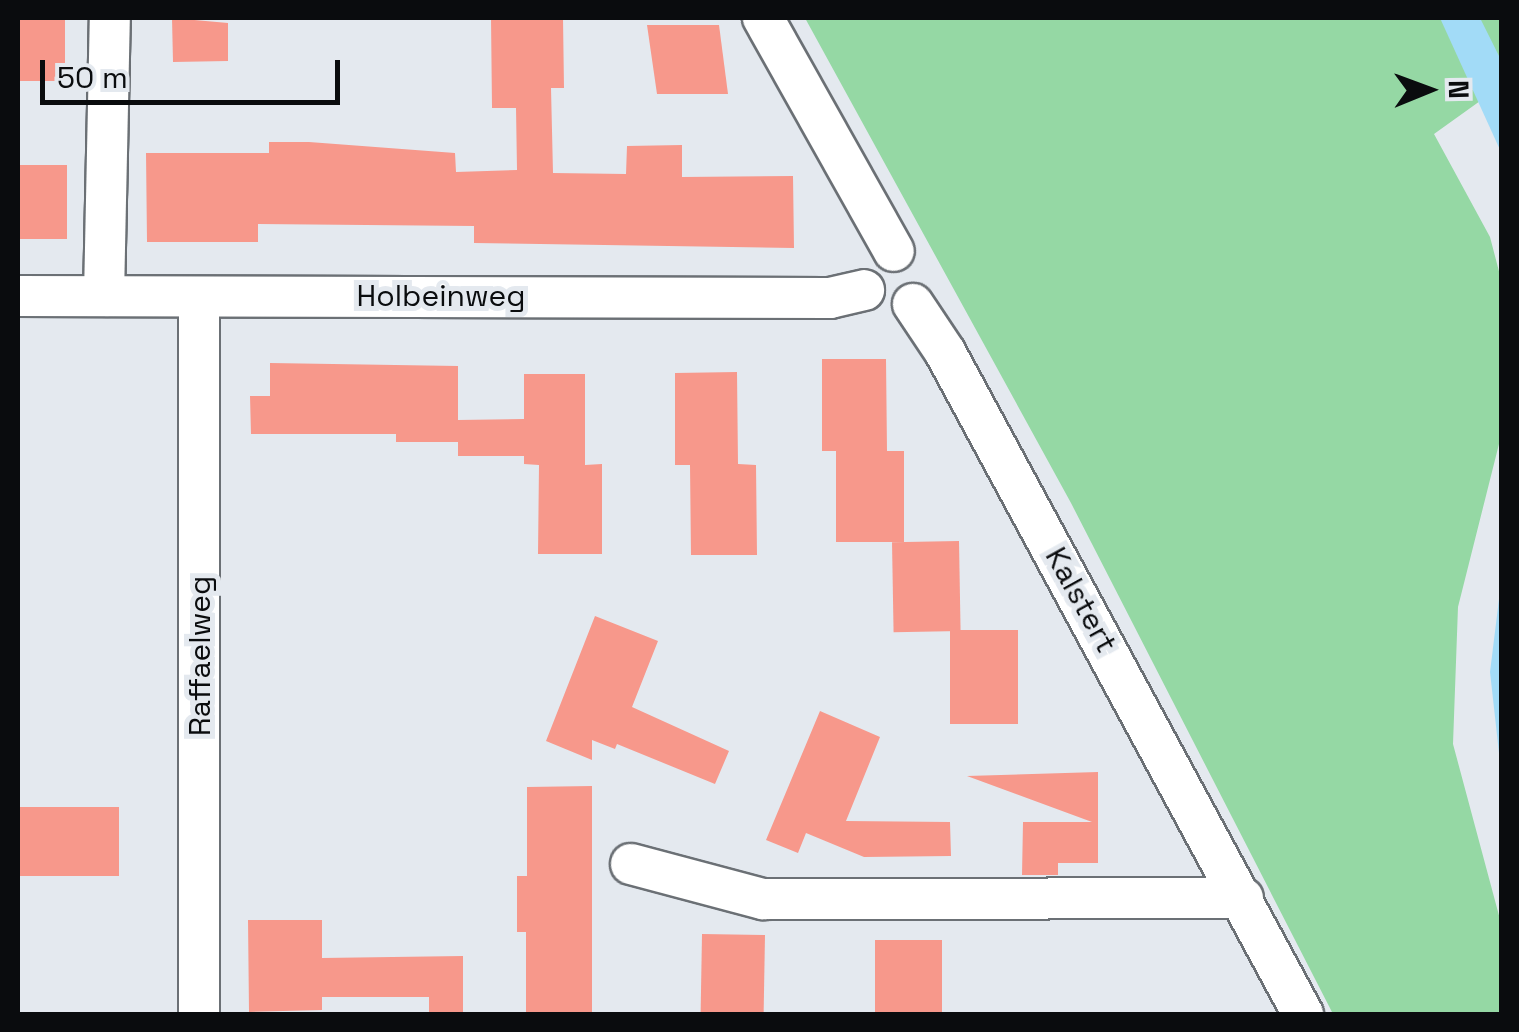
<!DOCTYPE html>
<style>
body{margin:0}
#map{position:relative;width:1519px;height:1032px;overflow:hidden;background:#e4e9ef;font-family:"Space Grotesk",sans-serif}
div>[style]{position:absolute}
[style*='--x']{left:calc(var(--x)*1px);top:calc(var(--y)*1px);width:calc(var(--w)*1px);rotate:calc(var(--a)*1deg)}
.green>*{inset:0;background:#95d8a4}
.water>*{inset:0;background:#a2dbf7}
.building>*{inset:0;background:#f7988b;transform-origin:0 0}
.roads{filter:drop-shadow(2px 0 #6b7075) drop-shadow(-2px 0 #6b7075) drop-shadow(0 2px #6b7075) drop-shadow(0 -2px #6b7075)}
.minor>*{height:40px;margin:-20px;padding:0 20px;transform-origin:20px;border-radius:20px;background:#fff}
span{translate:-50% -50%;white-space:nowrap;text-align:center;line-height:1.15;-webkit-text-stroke:10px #e4e9ef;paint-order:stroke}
.street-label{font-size:30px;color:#0a0c0e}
.frame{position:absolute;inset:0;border:20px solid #0a0c0e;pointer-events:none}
.north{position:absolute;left:1379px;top:40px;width:100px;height:100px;-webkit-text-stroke:8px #e4e9ef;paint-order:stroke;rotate:89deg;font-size:28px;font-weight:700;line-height:40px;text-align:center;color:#0a0c0e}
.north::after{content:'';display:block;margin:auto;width:35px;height:45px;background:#0a0c0e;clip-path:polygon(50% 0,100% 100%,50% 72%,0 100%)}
.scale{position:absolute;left:40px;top:60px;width:300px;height:45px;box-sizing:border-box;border:5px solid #0a0c0e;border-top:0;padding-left:12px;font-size:30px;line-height:35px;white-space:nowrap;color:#0a0c0e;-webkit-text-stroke:8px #e4e9ef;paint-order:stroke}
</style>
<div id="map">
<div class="green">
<i style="clip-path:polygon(805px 18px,1501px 18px,1501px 86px,1434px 134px,1490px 237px,1501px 279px,1501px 436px,1458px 607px,1453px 744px,1501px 923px,1501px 1014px,1333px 1014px,1071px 503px)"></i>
</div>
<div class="water">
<i style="clip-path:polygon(1440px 18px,1480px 18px,1501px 60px,1501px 152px)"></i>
<i style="clip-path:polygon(1501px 583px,1502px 771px,1501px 771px,1490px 672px)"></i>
</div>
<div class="building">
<i style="left:18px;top:18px;width:47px;height:63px"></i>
<i style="clip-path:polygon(172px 18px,228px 23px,228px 61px,173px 62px)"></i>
<i style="clip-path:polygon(491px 18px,563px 18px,564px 88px,551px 88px,553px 173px,626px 174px,627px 146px,682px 145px,682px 177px,793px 176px,794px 248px,474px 243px,474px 226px,258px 224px,258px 242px,147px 242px,146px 153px,269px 153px,269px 142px,309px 142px,455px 153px,456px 172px,517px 170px,516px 108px,492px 108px)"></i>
<i style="clip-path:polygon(647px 25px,719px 25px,728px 94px,657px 94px)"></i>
<i style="left:18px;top:165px;width:49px;height:74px"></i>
<i style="clip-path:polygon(822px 359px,886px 359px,887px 451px,904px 451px,904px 542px,836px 542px,836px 451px,822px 451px)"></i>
<i style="clip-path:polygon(270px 363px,458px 366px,458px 420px,524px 419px,524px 374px,585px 374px,585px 465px,602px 464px,602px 554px,538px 554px,539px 465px,524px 464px,524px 456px,458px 456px,458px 442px,396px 442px,396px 434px,251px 434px,250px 396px,270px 396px)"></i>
<i style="clip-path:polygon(737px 372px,738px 464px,756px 465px,757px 555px,691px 555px,690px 465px,675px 465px,675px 373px)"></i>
<i style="left:959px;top:541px;width:90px;height:67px;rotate:89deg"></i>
<i style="clip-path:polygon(595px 616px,658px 641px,632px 707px,729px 751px,715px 784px,617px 744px,615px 749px,592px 740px,592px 760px,546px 741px)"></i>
<i style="left:1018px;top:630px;width:94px;height:68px;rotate:90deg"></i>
<i style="clip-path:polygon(820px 711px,880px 737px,846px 821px,950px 822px,951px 856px,864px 857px,806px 833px,798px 853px,766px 840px)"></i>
<i style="clip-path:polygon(1098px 772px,1098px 863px,1058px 863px,1058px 875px,1022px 875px,1023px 822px,1092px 822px,967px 776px)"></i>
<i style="clip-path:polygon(592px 786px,592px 1014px,526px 1014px,526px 932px,517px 932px,517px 876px,527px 876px,527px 787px)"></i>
<i style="left:18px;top:807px;width:101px;height:69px"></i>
<i style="clip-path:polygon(248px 920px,322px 920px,322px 958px,463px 956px,463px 1014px,429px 1014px,429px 997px,322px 997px,322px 1010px,249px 1012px)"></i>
<i style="left:765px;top:935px;width:79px;height:63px;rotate:91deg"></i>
<i style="left:875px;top:940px;width:67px;height:74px"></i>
</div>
<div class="roads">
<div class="minor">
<i style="--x:763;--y:18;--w:267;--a:60.7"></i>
<i style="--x:18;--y:296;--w:812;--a:0.14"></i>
<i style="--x:830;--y:298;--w:35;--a:-13"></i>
<i style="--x:104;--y:296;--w:278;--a:-88.8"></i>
<i style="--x:913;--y:304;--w:58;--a:56.3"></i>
<i style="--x:945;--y:352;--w:753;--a:61.6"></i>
<i style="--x:631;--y:864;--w:137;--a:14.9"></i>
<i style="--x:763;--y:899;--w:480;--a:-0.1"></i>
<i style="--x:199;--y:1014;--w:717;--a:-90"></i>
</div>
</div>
<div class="street-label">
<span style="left:441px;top:296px">Holbeinweg</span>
<span style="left:1081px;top:600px;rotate:61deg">Kalstert</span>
<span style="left:200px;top:656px;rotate:-90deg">Raffaelweg</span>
</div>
<div class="frame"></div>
<div class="north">N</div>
<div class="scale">50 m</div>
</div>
